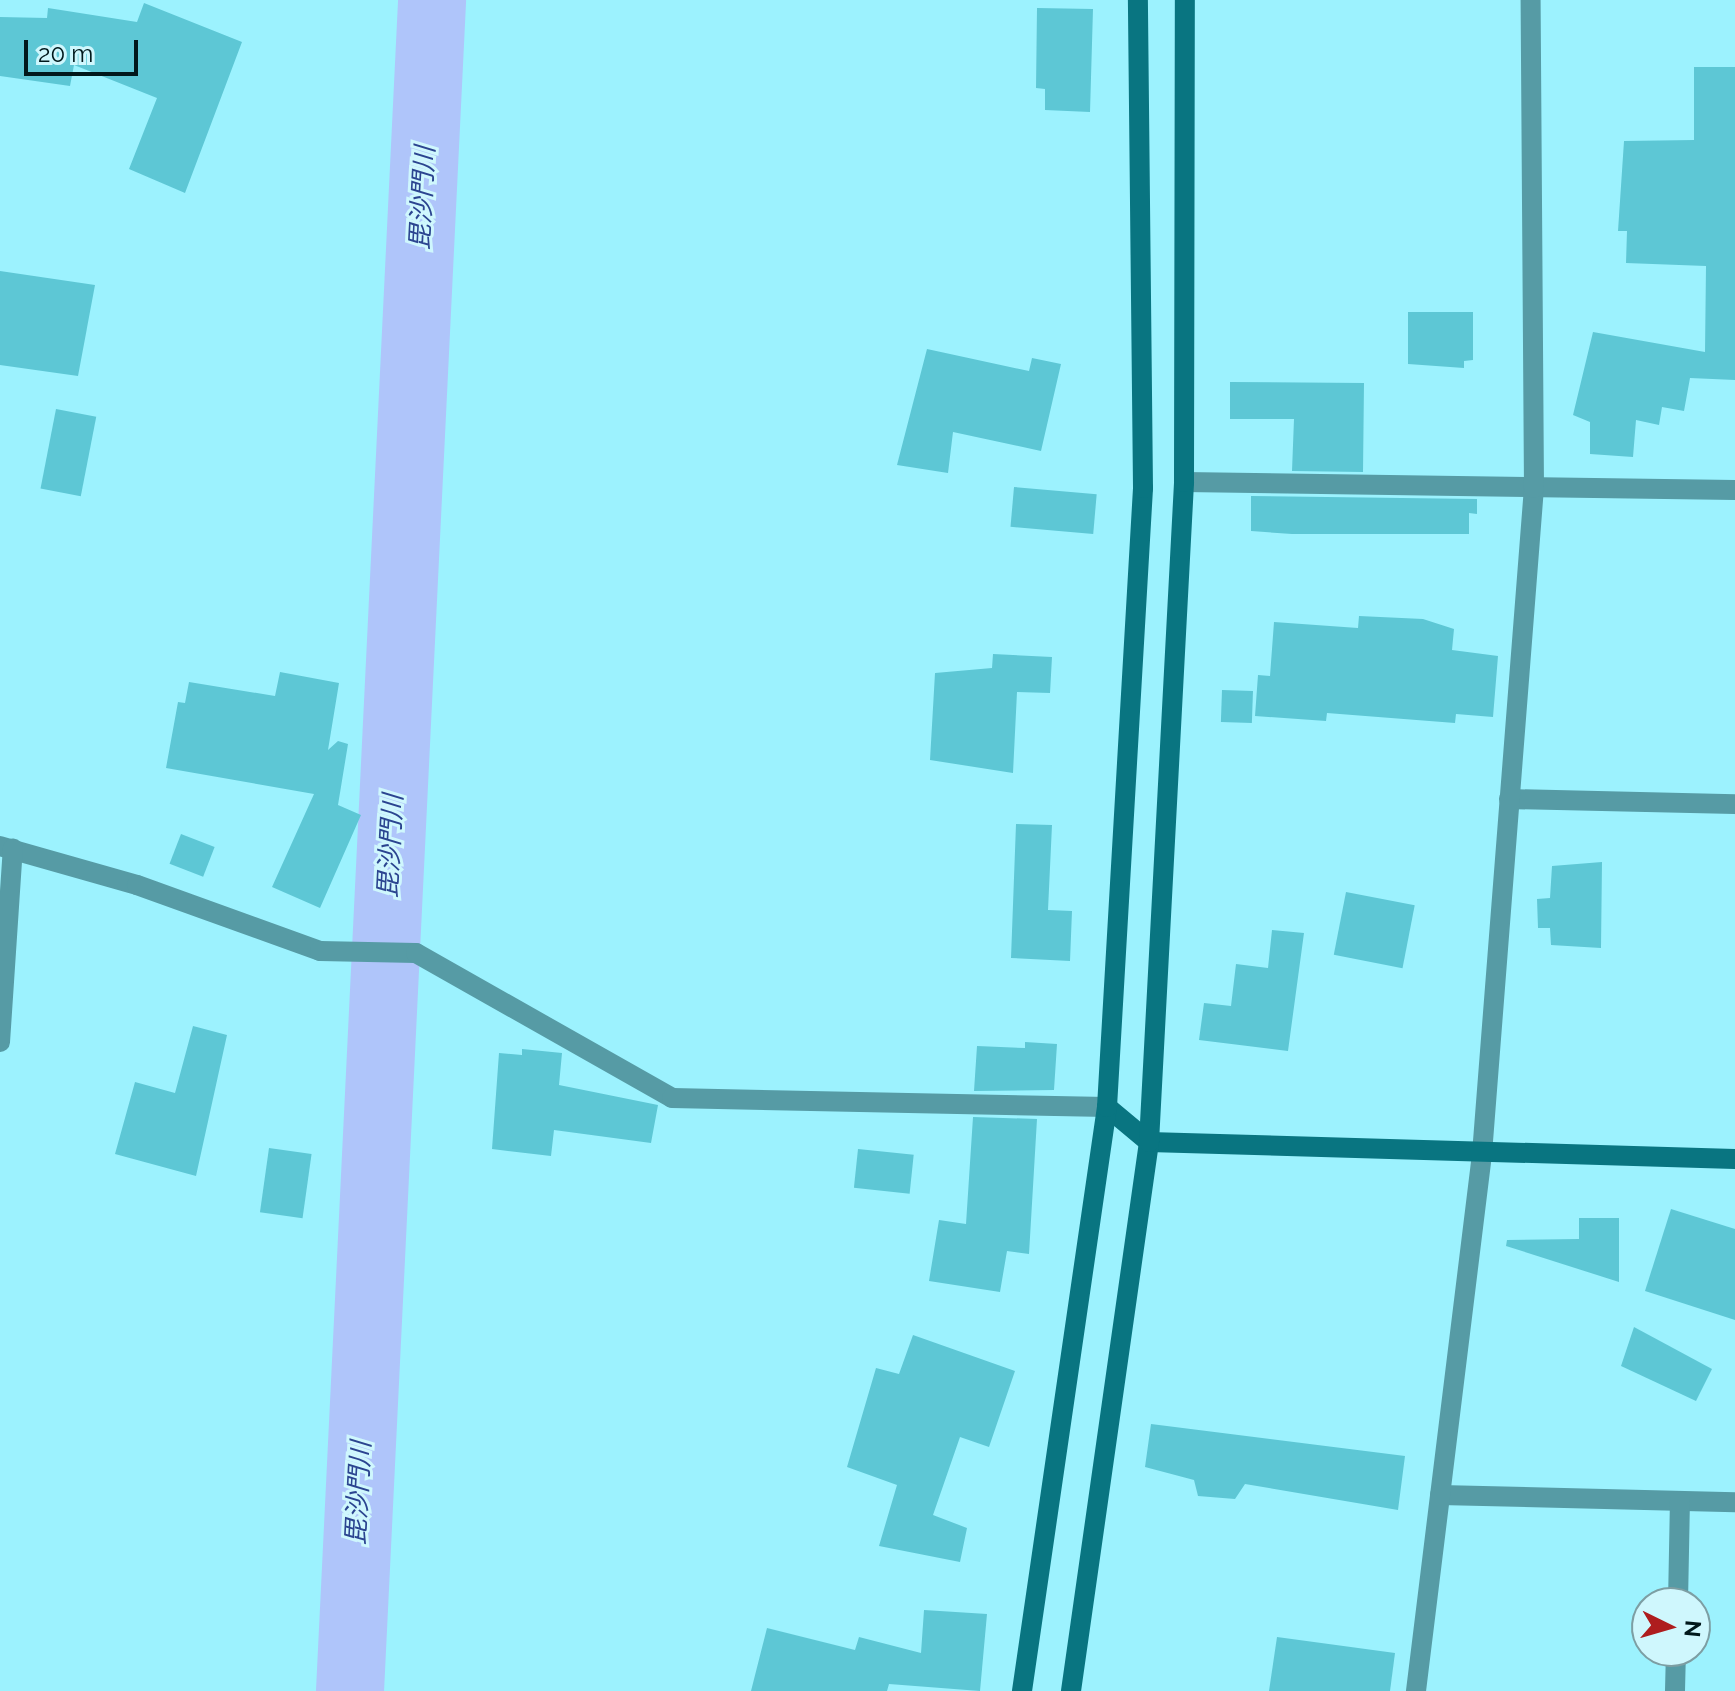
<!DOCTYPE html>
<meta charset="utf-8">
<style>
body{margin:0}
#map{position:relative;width:1735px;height:1691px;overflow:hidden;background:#9cf2fe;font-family:Raleway,"Noto Sans JP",sans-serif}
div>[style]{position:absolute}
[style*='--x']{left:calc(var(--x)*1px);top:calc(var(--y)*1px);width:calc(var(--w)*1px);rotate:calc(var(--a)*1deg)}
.river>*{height:68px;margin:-34px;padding:0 34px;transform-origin:34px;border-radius:34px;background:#afc5fa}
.building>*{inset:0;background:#5dc7d5;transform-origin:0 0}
.street>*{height:20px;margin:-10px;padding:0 10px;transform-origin:10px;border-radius:10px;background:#569ba5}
.secondary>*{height:20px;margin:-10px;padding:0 10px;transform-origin:10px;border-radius:10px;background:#097581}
span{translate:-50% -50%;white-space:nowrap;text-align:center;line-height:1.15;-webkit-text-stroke:6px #cff7fd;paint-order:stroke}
.water-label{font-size:26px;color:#2b4490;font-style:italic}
.north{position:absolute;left:1631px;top:1587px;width:80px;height:80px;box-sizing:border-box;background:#cff7fd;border:2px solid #7d9ea3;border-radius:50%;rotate:95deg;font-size:22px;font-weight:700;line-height:32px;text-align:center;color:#01181b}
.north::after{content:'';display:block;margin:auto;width:28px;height:36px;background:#ae1d1e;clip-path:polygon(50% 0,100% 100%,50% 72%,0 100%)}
.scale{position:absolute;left:24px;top:40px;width:114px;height:36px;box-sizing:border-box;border:4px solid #01181b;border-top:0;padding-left:10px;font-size:24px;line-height:28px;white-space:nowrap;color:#01181b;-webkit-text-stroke:6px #cff7fd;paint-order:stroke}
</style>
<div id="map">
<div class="river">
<i style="--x:350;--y:1691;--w:1693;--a:-87.22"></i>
</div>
<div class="building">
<i style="clip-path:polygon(144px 3px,242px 42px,185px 193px,129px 169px,157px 98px,74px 65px,70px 86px,0 76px,0 17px,47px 18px,48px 8px,137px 22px)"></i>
<i style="clip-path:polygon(1037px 8px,1093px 9px,1090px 112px,1045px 110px,1045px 89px,1036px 88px)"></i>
<i style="clip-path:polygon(1694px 67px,1735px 67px,1735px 380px,1690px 378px,1684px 411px,1662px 407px,1659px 425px,1636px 420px,1633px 457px,1590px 454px,1590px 422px,1573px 415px,1593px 332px,1705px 352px,1706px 266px,1626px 263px,1627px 231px,1618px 231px,1624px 141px,1694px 140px)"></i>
<i style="clip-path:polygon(0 271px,95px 285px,78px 376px,0 365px)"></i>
<i style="clip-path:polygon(1408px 312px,1473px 312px,1473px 360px,1464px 361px,1464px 368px,1408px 364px)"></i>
<i style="clip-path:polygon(927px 349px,1029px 371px,1032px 358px,1061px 364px,1041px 451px,953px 432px,948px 473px,897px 465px)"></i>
<i style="clip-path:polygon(1230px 382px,1364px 383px,1363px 472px,1292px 471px,1294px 419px,1230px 419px)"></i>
<i style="left:56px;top:409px;width:41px;height:81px;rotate:11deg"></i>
<i style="left:1014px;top:487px;width:83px;height:40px;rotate:5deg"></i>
<i style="clip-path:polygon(1251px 496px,1477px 499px,1477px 514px,1469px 513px,1469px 534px,1292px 534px,1251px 531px)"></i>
<i style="clip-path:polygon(1359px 616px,1423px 619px,1454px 629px,1452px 650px,1498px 656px,1493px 717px,1456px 714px,1455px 723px,1327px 713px,1326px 721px,1255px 716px,1258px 675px,1270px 676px,1274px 622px,1358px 628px)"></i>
<i style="clip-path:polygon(993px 654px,1052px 657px,1050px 693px,1017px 692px,1013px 773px,930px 760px,935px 673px,992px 668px)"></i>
<i style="clip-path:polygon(280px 672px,339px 683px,328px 750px,338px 741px,348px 744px,338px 805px,361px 815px,320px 908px,272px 887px,314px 794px,166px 768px,178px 702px,185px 703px,189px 682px,275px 696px)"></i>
<i style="left:1222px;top:690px;width:31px;height:32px;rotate:2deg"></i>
<i style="clip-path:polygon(1016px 824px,1052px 825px,1048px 910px,1072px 911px,1070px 961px,1011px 958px)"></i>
<i style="left:181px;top:834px;width:36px;height:32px;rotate:21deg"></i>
<i style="clip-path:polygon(1602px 862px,1601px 948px,1551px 945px,1550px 928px,1538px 928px,1537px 899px,1550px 898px,1552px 866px)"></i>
<i style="left:1346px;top:892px;width:70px;height:64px;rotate:11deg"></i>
<i style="clip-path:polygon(1272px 930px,1304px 933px,1288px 1051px,1199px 1040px,1204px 1003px,1231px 1006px,1236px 964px,1268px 968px)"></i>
<i style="clip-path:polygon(193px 1026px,227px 1035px,196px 1176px,115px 1154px,135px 1082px,175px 1093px)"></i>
<i style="clip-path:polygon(1025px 1042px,1057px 1044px,1054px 1090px,974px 1091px,977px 1046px,1025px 1048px)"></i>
<i style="clip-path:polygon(522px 1049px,562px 1053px,559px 1085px,658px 1105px,651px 1143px,554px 1130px,551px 1156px,492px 1149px,499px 1053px,522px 1055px)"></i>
<i style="clip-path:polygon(973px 1117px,1037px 1119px,1029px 1254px,1007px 1251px,1000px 1292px,929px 1281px,939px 1220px,966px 1224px)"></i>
<i style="left:269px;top:1148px;width:43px;height:65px;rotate:8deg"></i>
<i style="left:858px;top:1149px;width:56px;height:39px;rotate:6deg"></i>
<i style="clip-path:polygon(1671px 1209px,1735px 1229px,1735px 1320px,1645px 1291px)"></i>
<i style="clip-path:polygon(1579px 1218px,1619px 1218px,1619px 1282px,1506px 1246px,1507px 1240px,1579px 1239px)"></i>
<i style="clip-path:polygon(1634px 1327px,1712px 1369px,1696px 1401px,1621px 1366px)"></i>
<i style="clip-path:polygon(913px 1335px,1015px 1371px,989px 1447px,960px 1437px,933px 1515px,967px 1528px,960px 1562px,879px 1546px,897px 1485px,847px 1467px,876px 1368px,899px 1374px)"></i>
<i style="clip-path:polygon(1151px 1424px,1405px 1456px,1398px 1510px,1245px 1484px,1235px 1499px,1198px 1496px,1194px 1480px,1145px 1467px)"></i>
<i style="clip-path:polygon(924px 1610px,987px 1614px,980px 1691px,889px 1684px,887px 1691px,751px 1691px,767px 1628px,855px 1650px,859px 1637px,921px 1653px)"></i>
<i style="clip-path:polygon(1277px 1637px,1395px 1653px,1390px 1691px,1269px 1691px)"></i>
</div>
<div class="street">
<i style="--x:1184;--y:482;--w:551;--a:0.83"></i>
<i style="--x:1509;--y:799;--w:226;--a:1.3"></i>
<i style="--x:0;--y:846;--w:142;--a:15.9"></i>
<i style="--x:137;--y:885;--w:195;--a:19.8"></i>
<i style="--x:320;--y:951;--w:96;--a:1.2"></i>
<i style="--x:416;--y:953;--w:294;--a:29.5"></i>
<i style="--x:672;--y:1098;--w:435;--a:1.2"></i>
<i style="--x:0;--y:1042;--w:194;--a:-86.2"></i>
<i style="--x:1440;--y:1495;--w:295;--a:1.4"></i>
<i style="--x:1678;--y:1603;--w:102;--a:-88.9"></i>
<i style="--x:1416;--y:1691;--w:541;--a:-82.99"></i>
<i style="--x:1482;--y:1154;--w:668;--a:-85.54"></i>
<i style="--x:1534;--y:488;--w:488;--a:-90.4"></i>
<i style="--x:1675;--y:1691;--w:40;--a:-88.6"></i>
</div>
<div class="secondary">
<i style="--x:1107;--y:1107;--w:55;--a:39.8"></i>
<i style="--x:1149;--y:1142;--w:586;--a:1.66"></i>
<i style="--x:1022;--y:1691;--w:590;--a:-81.72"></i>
<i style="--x:1107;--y:1107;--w:620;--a:-86.67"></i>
<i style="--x:1143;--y:488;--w:488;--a:-90.6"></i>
<i style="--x:1071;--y:1691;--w:555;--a:-81.91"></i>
<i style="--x:1149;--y:1142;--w:661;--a:-86.96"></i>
<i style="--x:1184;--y:482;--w:482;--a:-89.9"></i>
</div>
<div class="water-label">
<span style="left:423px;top:198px;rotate:-87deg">毘沙門川</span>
<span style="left:391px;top:846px;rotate:-87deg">毘沙門川</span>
<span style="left:359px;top:1493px;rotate:-87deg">毘沙門川</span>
</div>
<div class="north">N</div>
<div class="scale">20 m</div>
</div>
